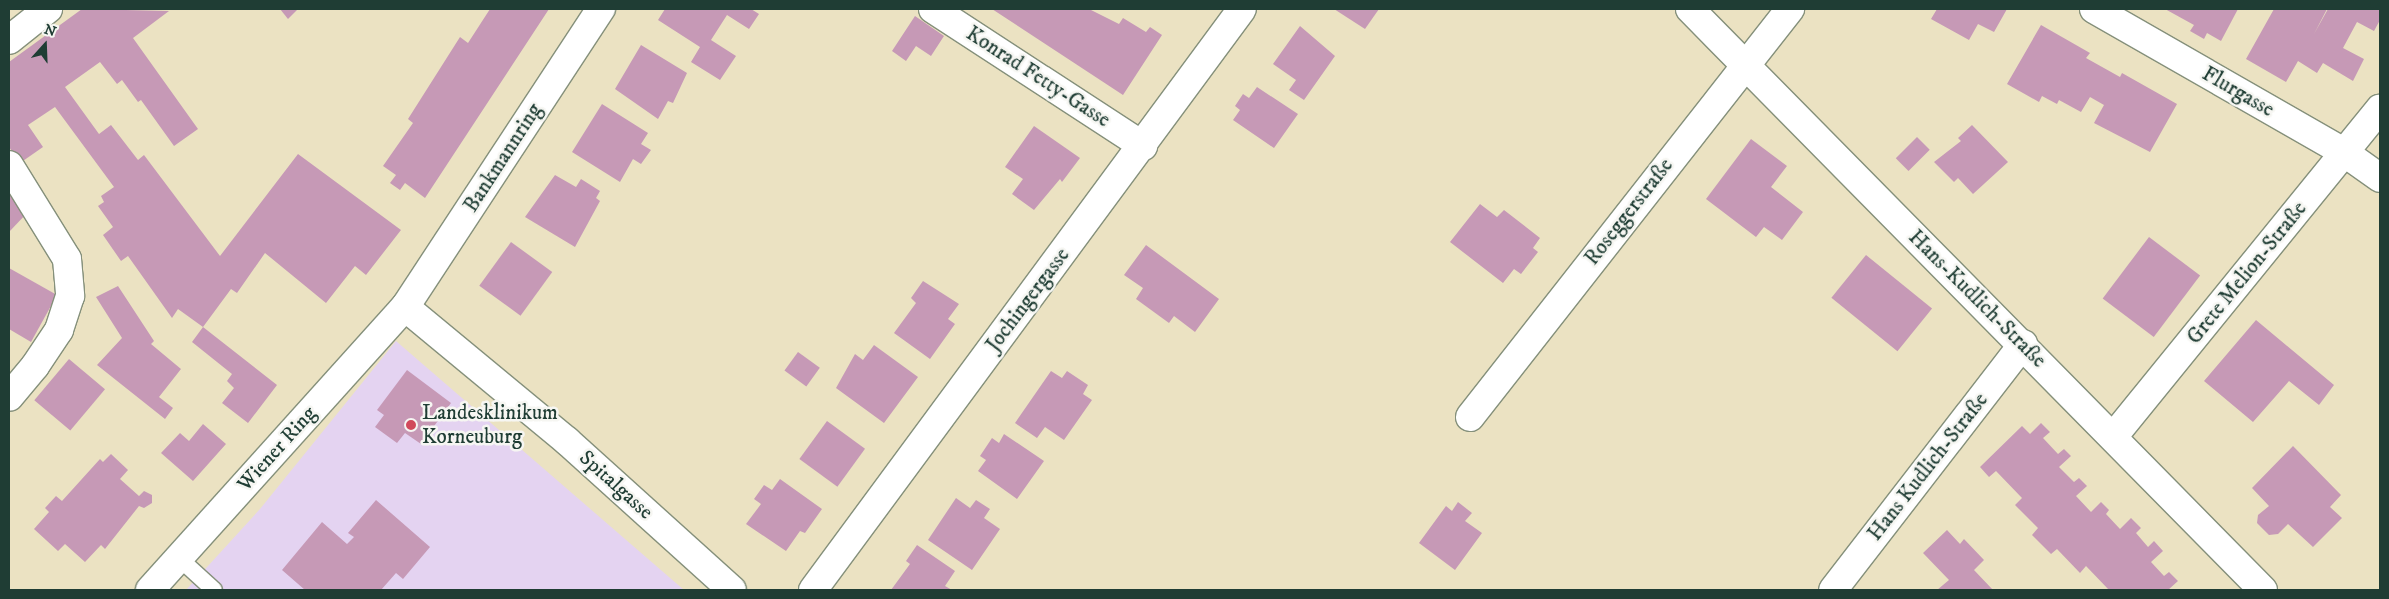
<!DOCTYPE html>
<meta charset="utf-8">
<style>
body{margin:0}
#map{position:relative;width:2389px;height:599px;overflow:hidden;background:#ebe2c2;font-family:"IM FELL DW Pica",serif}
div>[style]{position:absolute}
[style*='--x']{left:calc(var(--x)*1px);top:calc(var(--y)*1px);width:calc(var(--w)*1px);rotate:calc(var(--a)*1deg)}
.built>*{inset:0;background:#e4d3f1}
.building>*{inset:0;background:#c699b6;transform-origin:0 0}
.roads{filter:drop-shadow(1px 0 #85907b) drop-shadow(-1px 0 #85907b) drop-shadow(0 1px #85907b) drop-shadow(0 -1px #85907b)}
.lane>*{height:16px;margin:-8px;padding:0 8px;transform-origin:8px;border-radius:8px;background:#fff}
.street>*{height:28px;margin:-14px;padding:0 14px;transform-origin:14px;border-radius:14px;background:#fff}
.dots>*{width:14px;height:14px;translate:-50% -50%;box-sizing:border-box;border:2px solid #f6f6f2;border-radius:50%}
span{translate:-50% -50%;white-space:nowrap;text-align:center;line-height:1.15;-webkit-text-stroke:5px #f6f6f2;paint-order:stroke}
.street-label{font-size:21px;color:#1f3d34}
.poi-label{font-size:21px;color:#1f3d34}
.left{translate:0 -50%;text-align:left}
.frame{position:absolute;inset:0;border:10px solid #1f3d34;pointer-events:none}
.north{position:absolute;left:20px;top:20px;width:50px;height:50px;-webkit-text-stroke:4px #f6f6f2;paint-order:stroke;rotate:20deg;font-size:14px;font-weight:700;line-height:20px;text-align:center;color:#1f3d34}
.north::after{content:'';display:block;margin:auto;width:18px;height:22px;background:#1f3d34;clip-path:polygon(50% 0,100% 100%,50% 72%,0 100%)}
</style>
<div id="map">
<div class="built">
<i style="clip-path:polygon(396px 341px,684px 590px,186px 590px,260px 509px)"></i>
</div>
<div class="building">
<i style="clip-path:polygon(82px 9px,169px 11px,133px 38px,198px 129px,174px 146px,141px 100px,138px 102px,122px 80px,117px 84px,100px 62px,65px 87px,99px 134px,111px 125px,138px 160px,144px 155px,220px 256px,298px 154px,401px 230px,366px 275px,355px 266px,326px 303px,265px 253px,237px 293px,231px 289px,203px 327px,178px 309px,172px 318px,128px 256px,121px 261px,103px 235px,113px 227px,98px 206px,104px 202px,101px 196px,114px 187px,55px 107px,28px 125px,43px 147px,20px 163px,9px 147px,9px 62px)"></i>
<i style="clip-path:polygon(280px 9px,298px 9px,288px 19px)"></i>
<i style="clip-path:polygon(490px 9px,549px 9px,425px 198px,405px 183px,400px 190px,390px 183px,396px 175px,383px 166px,413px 123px,408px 119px,460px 37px,468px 43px)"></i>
<i style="clip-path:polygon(665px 9px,751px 9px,759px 14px,749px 29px,727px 15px,711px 40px,736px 56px,720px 80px,691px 62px,700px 47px,658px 20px)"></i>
<i style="clip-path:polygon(992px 9px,1089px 9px,1119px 24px,1123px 18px,1146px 32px,1150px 27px,1162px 35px,1123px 95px)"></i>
<i style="clip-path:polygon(1334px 9px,1379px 9px,1365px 29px)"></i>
<i style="clip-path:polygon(1937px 9px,2007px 9px,1994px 32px,1978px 24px,1969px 40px,1931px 19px)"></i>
<i style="clip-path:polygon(2165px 9px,2238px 9px,2221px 41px,2207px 33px,2204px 39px,2190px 31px,2194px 25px)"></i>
<i style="clip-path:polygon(2274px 9px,2327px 9px,2314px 34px,2328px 9px,2380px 9px,2380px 20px,2374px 31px,2357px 22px,2343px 48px,2364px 59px,2353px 81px,2323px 63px,2317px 73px,2298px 61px,2286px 82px,2246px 59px)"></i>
<i style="clip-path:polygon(915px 16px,944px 36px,931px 56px,916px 46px,906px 61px,892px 51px)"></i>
<i style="clip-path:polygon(2041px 25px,2090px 53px,2086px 58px,2120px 77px,2122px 73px,2177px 104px,2150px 152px,2094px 123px,2104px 105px,2090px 97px,2081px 112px,2059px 100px,2057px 104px,2042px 96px,2039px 102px,2007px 84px)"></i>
<i style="clip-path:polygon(1300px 26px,1335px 56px,1304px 100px,1289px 90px,1296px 80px,1273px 64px)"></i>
<i style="clip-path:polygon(641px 45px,687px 73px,673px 103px,668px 101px,658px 119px,615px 89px)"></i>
<i style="clip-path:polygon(1257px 87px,1298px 114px,1274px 148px,1233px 120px,1240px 110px,1235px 106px,1243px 94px,1249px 98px)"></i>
<i style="clip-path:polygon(602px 104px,648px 133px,641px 144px,651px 150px,641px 164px,633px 159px,620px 182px,572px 152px)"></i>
<i style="clip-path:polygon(1972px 125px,2008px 162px,1973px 194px,1958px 178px,1954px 182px,1934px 162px,1961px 141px,1958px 138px)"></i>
<i style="clip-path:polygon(1034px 126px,1080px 158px,1062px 182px,1060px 179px,1034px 210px,1012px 194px,1023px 179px,1005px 167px)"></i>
<i style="left:1917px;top:137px;width:18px;height:30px;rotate:45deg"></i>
<i style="clip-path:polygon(1751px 139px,1787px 166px,1771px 187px,1803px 212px,1782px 240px,1764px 227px,1756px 237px,1706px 199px)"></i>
<i style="clip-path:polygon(555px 175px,576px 187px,581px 179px,600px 191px,596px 198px,600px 201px,575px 247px,525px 217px)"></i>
<i style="clip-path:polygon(9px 183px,28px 212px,9px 232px)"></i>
<i style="clip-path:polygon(1480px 204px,1497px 217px,1504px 210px,1540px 238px,1533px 248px,1538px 252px,1521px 274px,1514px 269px,1503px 283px,1450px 242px)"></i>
<i style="left:2149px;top:237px;width:64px;height:77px;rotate:37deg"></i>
<i style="left:511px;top:242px;width:51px;height:54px;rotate:36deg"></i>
<i style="clip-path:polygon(1146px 245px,1219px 299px,1195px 332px,1174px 316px,1169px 323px,1136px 299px,1143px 288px,1124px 275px)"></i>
<i style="left:1866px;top:255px;width:85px;height:55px;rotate:39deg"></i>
<i style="clip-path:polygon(9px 268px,57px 295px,31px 342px,9px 329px)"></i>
<i style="clip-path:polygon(923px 281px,959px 304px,948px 319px,955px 324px,930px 359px,894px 333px,916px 303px,911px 298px)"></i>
<i style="clip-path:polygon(118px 286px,154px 341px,151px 344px,181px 369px,159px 397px,173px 408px,165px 419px,97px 365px,122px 338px,96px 297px)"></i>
<i style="clip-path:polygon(2256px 320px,2334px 385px,2319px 405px,2289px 381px,2253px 422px,2204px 381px)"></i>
<i style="clip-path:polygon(203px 327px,277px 385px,248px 423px,222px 403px,234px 388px,227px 381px,232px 374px,192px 342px)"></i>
<i style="clip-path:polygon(874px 345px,918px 377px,884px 423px,836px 388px,855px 354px,863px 360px)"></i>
<i style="left:798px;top:352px;width:27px;height:23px;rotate:36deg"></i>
<i style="left:69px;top:359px;width:47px;height:54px;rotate:40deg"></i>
<i style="clip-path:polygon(407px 370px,451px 403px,421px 444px,405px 433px,397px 443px,375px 427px,384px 415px,377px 410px)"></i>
<i style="clip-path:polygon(1051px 371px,1062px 378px,1067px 371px,1088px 385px,1083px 394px,1092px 400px,1064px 440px,1045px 427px,1037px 438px,1015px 423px)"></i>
<i style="left:827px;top:421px;width:47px;height:47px;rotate:36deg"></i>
<i style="clip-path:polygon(2041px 423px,2050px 432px,2043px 438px,2058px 454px,2064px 449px,2071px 456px,2059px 467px,2074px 482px,2079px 478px,2087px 486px,2076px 496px,2091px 512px,2101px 502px,2109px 510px,2106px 514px,2120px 529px,2131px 518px,2141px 528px,2136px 533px,2148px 547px,2154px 541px,2163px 551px,2151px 562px,2164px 576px,2169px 572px,2178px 581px,2168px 590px,2109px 590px,2086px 566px,2080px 573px,2057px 549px,2051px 554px,2032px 535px,2038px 528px,2015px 505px,2022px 498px,1996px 471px,1989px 477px,1980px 467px,2022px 426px,2030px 434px)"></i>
<i style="clip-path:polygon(203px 424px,226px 444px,193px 481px,161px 453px,180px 433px,189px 441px)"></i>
<i style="clip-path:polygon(1004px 434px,1044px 461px,1017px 499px,978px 471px,986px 460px,980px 456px,992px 438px,999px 443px)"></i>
<i style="clip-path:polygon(2293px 446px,2341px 495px,2330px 507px,2342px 518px,2313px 547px,2288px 524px,2278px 534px,2269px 535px,2257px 523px,2258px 515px,2269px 506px,2252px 488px)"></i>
<i style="clip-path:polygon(111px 454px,128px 470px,120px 479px,139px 496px,144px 491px,152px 495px,152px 503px,144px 508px,139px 506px,105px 549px,101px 545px,85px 562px,65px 544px,58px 551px,34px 529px,49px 512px,45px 508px,56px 496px,62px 501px,100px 459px,103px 462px)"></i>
<i style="clip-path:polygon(780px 479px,822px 509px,805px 533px,800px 531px,786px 551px,746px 524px,761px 504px,754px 499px,764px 485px,772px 490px)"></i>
<i style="clip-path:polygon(956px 498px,970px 508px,976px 500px,990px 509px,984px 518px,1000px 529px,972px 570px,928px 540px)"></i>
<i style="clip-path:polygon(376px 500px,430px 547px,403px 579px,396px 573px,381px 590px,305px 590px,282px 570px,322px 522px,347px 544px,354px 537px,348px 533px)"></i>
<i style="clip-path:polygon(1458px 502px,1472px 513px,1465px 521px,1482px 533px,1455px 570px,1419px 543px,1446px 506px,1452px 511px)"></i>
<i style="clip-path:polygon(1947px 530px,1960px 544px,1964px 539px,1984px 560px,1974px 570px,1993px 590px,1937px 590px,1949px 580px,1923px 553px)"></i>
<i style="clip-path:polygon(917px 545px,955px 571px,945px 586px,952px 590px,891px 590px,910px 564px,906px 561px)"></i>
</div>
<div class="roads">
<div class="lane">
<i style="--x:179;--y:558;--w:47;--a:42.4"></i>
</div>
<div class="street">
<i style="--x:933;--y:9;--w:251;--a:33.1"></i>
<i style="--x:1690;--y:9;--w:816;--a:45.4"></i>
<i style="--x:2094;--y:9;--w:289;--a:29.8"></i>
<i style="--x:2345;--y:153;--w:43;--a:35.5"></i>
<i style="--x:9;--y:40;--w:50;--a:-38.5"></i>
<i style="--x:9;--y:165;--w:110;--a:58.3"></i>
<i style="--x:67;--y:259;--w:37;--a:85"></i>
<i style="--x:70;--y:296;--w:36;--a:108"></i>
<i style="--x:59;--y:330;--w:43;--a:123.7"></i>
<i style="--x:35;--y:366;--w:40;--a:130"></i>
<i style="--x:405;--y:307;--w:210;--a:39.6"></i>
<i style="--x:567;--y:441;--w:222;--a:42.1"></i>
<i style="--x:1470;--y:417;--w:519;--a:-51.89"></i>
<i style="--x:2113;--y:437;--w:423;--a:-50.9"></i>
<i style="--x:150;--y:590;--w:381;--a:-48"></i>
<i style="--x:405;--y:307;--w:357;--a:-56.7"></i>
<i style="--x:813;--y:590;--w:722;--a:-53.56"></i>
<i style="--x:1833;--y:590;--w:311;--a:-52.3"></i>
</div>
</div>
<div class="dots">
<i style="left:411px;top:425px;background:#d1495b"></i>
</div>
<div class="street-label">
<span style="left:1038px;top:77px;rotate:33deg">Konrad Fetty-Gasse</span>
<span style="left:2238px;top:92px;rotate:30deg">Flurgasse</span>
<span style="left:503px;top:158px;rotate:-57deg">Bankmannring</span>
<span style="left:1629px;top:212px;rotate:-52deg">Roseggerstraße</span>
<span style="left:2247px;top:273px;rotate:-51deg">Grete Melion-Straße</span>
<span style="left:1977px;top:299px;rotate:45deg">Hans-Kudlich-Straße</span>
<span style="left:1028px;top:300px;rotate:-53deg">Jochingergasse</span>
<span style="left:277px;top:449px;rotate:-48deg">Wiener Ring</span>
<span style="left:1928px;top:467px;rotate:-52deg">Hans Kudlich-Straße</span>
<span style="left:616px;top:485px;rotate:42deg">Spitalgasse</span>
</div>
<div class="poi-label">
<span class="left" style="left:422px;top:425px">Landesklinikum<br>Korneuburg</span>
</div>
<div class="frame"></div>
<div class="north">N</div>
</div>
